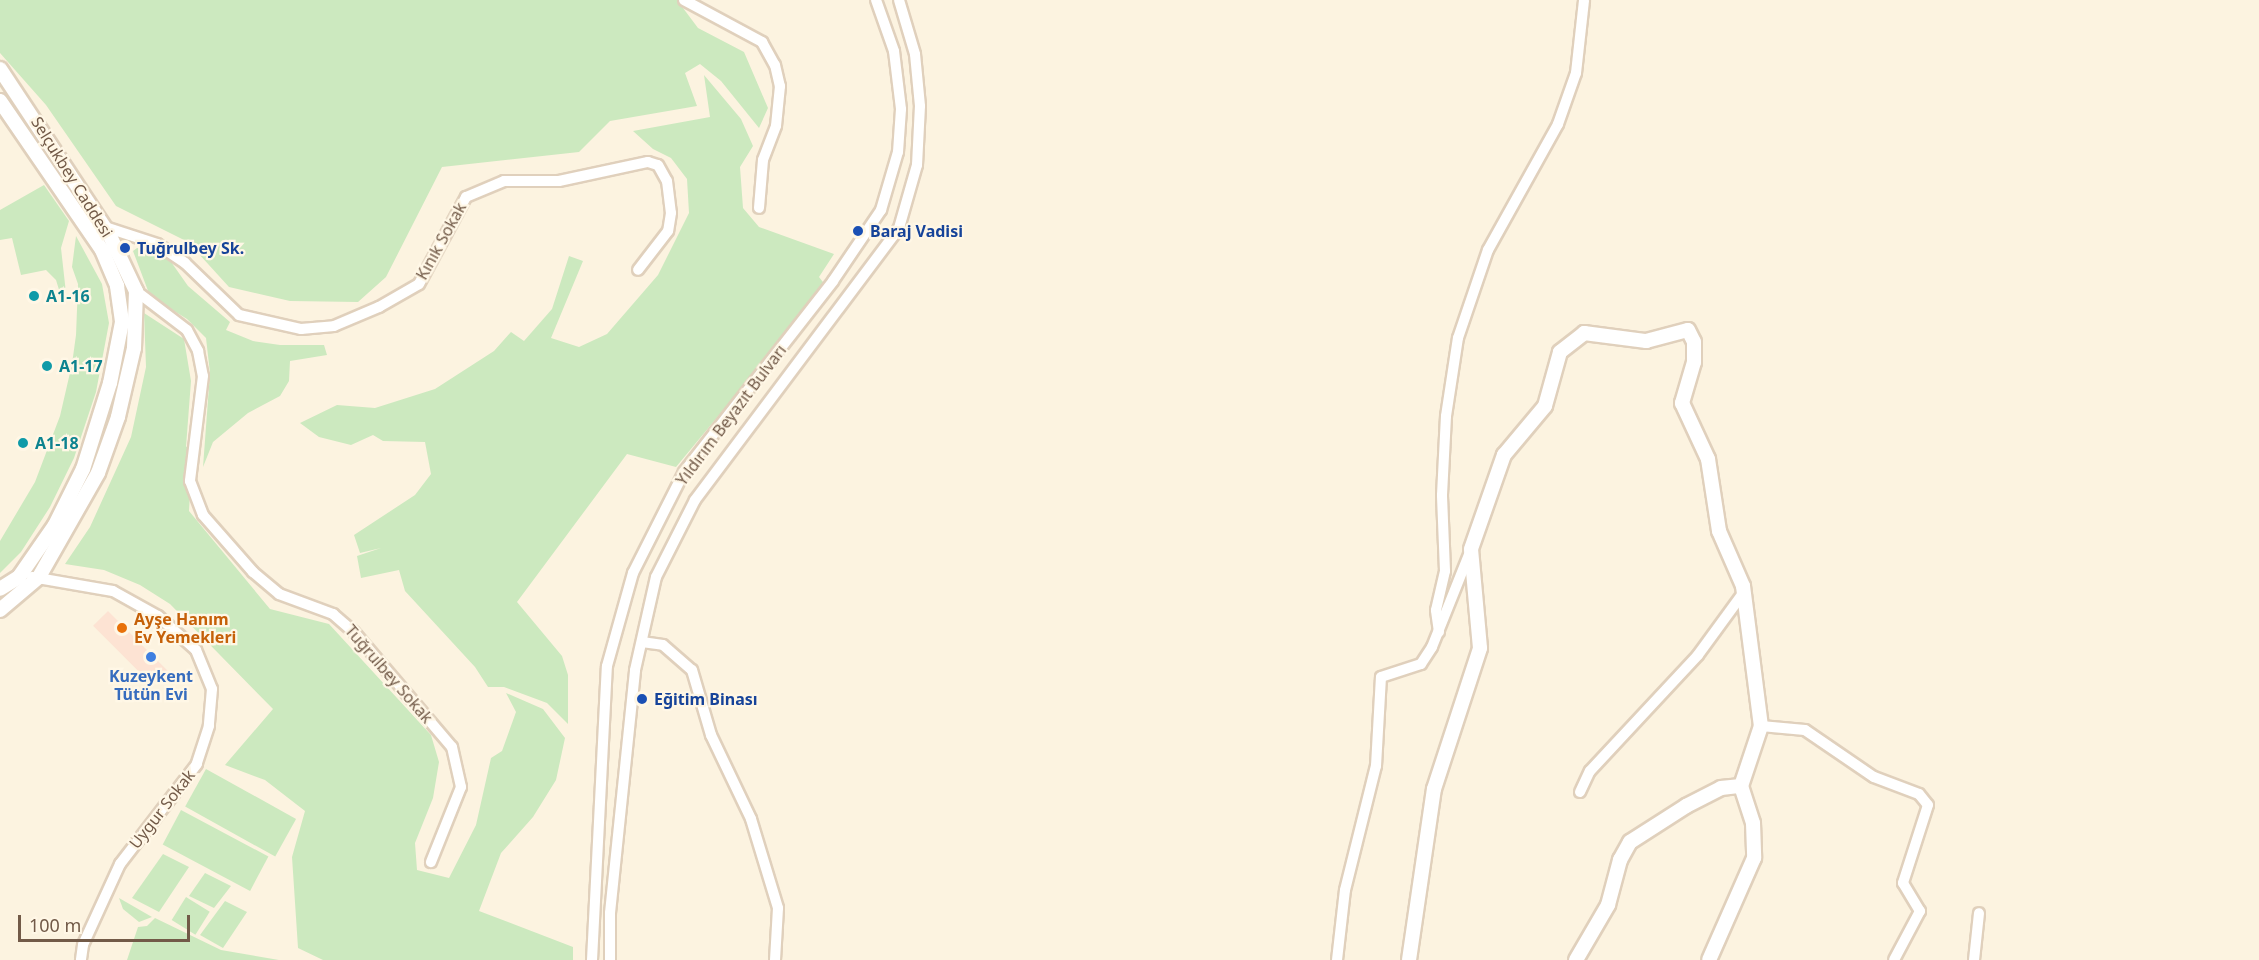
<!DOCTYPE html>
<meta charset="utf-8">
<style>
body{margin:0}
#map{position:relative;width:2259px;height:960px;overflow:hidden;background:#fcf3e0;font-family:"Noto Sans",sans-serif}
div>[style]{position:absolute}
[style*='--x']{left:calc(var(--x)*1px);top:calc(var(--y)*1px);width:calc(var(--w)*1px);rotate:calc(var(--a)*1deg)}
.commercial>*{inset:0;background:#fde3d3;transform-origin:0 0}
.green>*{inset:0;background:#cce9bf;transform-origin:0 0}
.roads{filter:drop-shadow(2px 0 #e0d0bc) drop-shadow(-2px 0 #e0d0bc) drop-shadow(0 2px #e0d0bc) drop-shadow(0 -2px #e0d0bc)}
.minor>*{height:10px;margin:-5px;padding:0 5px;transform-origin:5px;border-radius:5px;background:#fff}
.tertiary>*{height:14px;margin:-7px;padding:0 7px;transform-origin:7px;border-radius:7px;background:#fff}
.dots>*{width:16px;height:16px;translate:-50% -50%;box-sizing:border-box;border:3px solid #fff7e6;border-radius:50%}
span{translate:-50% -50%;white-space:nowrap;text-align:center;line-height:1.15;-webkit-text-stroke:4.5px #fff7e6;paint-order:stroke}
.street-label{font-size:16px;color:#725a48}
.transit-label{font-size:16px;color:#164399;font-weight:700}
.left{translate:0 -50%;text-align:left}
.culture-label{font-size:16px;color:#0d838f;font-weight:700}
.food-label{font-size:16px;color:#c56008;font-weight:700}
.shop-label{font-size:16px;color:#366cbe;font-weight:700}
.scale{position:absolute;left:18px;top:915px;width:172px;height:27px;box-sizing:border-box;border:3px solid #725a48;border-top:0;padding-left:8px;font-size:18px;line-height:21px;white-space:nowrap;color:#725a48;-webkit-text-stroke:4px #fff7e6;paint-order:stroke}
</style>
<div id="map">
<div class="commercial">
<i style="left:108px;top:611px;width:84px;height:21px;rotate:45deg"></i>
</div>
<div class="green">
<i style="clip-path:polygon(0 0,677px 0,698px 28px,744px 52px,768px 108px,759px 128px,721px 81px,700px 64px,685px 73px,697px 106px,610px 121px,579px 152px,442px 167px,386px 277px,358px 302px,290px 301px,229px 287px,188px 242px,116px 206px,46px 105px,0 53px)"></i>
<i style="clip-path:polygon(704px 75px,741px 119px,753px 146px,740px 167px,743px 208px,759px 227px,834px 254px,819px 277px,826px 286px,676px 467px,627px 454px,517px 602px,562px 656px,568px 675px,568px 724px,547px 703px,504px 687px,488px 687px,475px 667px,405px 591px,399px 570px,361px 578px,357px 556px,381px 548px,360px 553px,354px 535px,415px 495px,431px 474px,425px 442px,383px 441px,373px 435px,351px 445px,319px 437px,300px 423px,337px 405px,375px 408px,435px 389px,494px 351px,511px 332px,524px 341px,552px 309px,569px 256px,583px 261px,551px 338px,579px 347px,607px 334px,658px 275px,689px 213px,687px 179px,671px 158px,653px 149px,633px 131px,710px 117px)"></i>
<i style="clip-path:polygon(44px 185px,69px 221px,61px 248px,66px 293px,60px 293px,56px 280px,46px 270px,21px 275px,12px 238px,0 240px,0 210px)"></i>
<i style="clip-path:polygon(76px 236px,102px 284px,109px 323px,96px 392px,74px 458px,50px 507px,21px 552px,0 573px,0 541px,35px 482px,60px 416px,72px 364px,76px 335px,78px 284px,72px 267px)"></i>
<i style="clip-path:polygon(137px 248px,155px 250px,169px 259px,188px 286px,230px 322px,226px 330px,253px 341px,280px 345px,324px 345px,327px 355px,290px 361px,289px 381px,280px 396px,248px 413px,213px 442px,203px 467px,210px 373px,206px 338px,187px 319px,150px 296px,133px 251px)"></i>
<i style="clip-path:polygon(144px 313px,184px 339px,191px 381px,186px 447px,193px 443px,189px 511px,270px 609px,329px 624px,431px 735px,439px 762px,433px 798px,415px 843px,417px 870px,449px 878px,476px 825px,491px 758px,502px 751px,516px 712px,506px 693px,543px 709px,565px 738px,556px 780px,533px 817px,501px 853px,479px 911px,573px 947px,573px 960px,323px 960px,298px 948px,292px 857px,305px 811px,265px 780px,225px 765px,273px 709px,170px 604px,140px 585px,104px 570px,65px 564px,90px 527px,131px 437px,146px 367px)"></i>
<i style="left:206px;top:769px;width:103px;height:43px;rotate:29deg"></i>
<i style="left:181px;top:810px;width:99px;height:39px;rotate:28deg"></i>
<i style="clip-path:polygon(163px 854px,189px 867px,159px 912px,132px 898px)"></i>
<i style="clip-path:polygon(205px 873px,231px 886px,214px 908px,189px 896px)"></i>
<i style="left:186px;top:897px;width:28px;height:27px;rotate:32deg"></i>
<i style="clip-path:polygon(119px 898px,152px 917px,139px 922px,123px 909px)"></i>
<i style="clip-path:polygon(225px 901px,247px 912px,223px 948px,200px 935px)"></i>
<i style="clip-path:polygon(155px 918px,221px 950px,279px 960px,127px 960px,138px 927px,147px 926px)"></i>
</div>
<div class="roads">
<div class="minor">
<i style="--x:684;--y:0;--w:89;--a:28.3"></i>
<i style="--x:762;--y:42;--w:26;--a:61"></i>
<i style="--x:775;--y:65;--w:22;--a:77"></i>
<i style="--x:780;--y:86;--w:40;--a:95.7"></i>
<i style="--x:776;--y:126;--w:36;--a:111"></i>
<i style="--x:763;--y:160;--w:48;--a:94.8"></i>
<i style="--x:105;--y:227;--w:55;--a:18.1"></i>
<i style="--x:157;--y:244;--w:34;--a:34"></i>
<i style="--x:185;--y:263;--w:75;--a:43.9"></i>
<i style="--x:239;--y:315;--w:64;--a:12.7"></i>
<i style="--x:301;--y:329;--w:33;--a:-5"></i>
<i style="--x:334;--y:326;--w:49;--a:-22.9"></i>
<i style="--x:379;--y:307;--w:46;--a:-29.9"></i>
<i style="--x:419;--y:284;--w:99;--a:-61.6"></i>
<i style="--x:466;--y:197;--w:41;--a:-22.8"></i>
<i style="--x:504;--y:181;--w:55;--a:0"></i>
<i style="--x:559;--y:181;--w:91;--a:-12.1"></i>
<i style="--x:648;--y:162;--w:10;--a:17"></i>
<i style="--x:658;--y:165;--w:18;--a:61"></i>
<i style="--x:667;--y:181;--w:32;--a:83"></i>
<i style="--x:671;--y:213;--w:18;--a:99"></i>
<i style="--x:668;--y:231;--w:49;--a:127.6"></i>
<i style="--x:136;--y:291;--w:64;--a:37.4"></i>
<i style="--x:187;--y:330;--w:24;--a:62"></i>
<i style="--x:198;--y:351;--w:25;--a:79"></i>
<i style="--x:203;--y:376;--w:106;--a:97.1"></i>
<i style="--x:190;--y:481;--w:36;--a:69"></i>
<i style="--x:203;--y:515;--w:76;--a:48.7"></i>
<i style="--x:253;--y:572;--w:34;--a:40"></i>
<i style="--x:279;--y:594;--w:58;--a:20.3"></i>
<i style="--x:333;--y:614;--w:28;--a:41"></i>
<i style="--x:354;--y:632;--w:151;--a:49.6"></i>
<i style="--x:452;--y:747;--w:41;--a:77.3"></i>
<i style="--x:461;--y:787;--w:81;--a:111.8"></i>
<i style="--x:32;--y:577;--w:82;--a:9.8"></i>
<i style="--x:113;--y:591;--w:51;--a:29.1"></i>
<i style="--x:158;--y:616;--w:51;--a:41.8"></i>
<i style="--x:196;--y:650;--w:42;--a:67.7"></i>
<i style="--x:212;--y:689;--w:37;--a:95"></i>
<i style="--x:209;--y:726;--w:40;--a:108"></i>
<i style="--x:197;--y:764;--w:126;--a:127.6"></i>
<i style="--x:120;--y:864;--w:89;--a:114.6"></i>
<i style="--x:83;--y:945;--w:15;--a:98"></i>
<i style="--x:1439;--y:632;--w:22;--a:-98"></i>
<i style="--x:1436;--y:610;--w:40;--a:-77"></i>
<i style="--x:1445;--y:571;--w:76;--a:-92.3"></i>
<i style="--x:1442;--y:495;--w:79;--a:-87.1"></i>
<i style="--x:1446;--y:416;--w:79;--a:-81.3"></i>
<i style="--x:1458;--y:338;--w:93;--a:-71.2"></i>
<i style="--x:1488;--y:250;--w:144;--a:-60.9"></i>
<i style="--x:1558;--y:124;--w:54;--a:-70.6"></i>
<i style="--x:1576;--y:73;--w:73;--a:-83.7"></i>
<i style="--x:642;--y:642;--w:21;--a:8"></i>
<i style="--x:663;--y:645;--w:38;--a:41"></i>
<i style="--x:692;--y:670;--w:68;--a:73.7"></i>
<i style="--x:711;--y:735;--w:93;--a:64.5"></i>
<i style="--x:751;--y:819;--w:93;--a:73.1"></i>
<i style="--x:778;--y:908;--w:52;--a:93.3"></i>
<i style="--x:1761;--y:726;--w:44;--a:5.2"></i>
<i style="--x:1805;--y:730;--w:83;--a:34.3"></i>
<i style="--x:1874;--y:777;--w:48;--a:20.7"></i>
<i style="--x:1919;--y:794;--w:14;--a:51"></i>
<i style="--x:1928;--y:805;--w:82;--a:107.8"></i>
<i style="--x:1903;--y:883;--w:33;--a:59"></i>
<i style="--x:1920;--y:911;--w:55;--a:118"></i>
<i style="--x:1580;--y:792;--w:23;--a:-65"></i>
<i style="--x:1590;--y:771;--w:158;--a:-47"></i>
<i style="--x:1698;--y:655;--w:78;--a:-53.9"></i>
<i style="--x:592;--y:960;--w:294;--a:-87.1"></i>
<i style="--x:607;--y:666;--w:97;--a:-74.4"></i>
<i style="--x:633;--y:573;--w:113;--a:-63.2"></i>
<i style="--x:684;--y:472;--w:242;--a:-52"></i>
<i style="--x:833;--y:281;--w:86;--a:-55.9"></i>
<i style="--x:881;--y:210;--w:60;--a:-73.7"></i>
<i style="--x:898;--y:152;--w:43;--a:-86"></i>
<i style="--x:901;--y:109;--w:58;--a:-96.9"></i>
<i style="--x:894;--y:51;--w:54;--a:-109.4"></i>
<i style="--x:610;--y:960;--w:47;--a:-90"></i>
<i style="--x:610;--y:913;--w:244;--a:-84.1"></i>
<i style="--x:635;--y:670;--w:95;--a:-77.3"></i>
<i style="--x:656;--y:577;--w:86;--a:-63.1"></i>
<i style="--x:695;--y:500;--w:340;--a:-53.1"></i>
<i style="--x:899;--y:228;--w:66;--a:-74.1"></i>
<i style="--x:917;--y:165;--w:59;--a:-87.1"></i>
<i style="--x:920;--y:106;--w:52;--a:-95.5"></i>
<i style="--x:915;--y:54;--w:56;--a:-106.5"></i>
<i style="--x:1337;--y:960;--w:70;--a:-83.5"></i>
<i style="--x:1345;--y:890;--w:128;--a:-76"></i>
<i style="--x:1376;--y:766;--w:89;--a:-86.8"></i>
<i style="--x:1381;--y:677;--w:42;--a:-18"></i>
<i style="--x:1421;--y:664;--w:20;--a:-57"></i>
<i style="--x:1432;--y:647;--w:102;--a:-68.2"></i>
<i style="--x:1974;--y:960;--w:47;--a:-83.9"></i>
</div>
<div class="tertiary">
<i style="--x:0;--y:69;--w:198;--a:56.6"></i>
<i style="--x:109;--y:234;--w:63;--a:64.7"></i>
<i style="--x:136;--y:291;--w:57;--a:92"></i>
<i style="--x:134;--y:348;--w:71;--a:103.1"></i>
<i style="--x:118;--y:417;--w:59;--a:109.7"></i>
<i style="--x:98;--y:473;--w:120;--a:119.6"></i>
<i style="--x:39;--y:577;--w:51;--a:139.8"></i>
<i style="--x:0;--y:101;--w:181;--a:55.6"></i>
<i style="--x:102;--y:250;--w:39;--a:67"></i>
<i style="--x:117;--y:286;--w:36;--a:82"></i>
<i style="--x:122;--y:322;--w:62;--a:101.1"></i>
<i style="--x:110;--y:383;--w:90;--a:107.4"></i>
<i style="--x:83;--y:469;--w:63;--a:116.6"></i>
<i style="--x:55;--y:525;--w:63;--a:124.7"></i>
<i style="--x:19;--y:577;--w:22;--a:148"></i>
<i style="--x:1409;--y:960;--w:173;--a:-81.7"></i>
<i style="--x:1434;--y:789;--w:148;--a:-71.9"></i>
<i style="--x:1480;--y:648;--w:99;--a:-95.2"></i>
<i style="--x:1471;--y:549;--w:100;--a:-70.7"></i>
<i style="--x:1504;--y:455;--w:64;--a:-50.1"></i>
<i style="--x:1545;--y:406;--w:56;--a:-74.5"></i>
<i style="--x:1560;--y:352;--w:31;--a:-38"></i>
<i style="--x:1584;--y:333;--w:63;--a:7.4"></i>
<i style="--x:1646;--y:341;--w:43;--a:-14.7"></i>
<i style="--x:1688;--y:330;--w:13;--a:63"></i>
<i style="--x:1694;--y:342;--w:20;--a:90"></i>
<i style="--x:1694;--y:362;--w:43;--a:106.3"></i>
<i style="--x:1682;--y:403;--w:62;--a:65.1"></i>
<i style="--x:1708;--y:459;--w:73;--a:81.3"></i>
<i style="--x:1719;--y:531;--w:60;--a:66.4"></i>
<i style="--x:1743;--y:586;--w:141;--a:82.7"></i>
<i style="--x:1761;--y:726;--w:63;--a:108.4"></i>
<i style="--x:1741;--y:786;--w:39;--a:72"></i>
<i style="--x:1753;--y:823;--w:35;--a:88"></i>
<i style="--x:1754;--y:858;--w:111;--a:113.8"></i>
<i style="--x:1576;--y:960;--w:64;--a:-59.8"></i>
<i style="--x:1608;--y:905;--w:47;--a:-75.1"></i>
<i style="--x:1620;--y:860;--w:21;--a:-61"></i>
<i style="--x:1630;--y:842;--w:67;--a:-32.7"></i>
<i style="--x:1686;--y:806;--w:39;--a:-27"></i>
<i style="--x:1721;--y:788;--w:20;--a:-6"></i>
</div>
</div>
<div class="dots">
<i style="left:858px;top:231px;background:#1a4fb4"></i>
<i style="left:125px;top:248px;background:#1a4fb4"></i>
<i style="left:34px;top:296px;background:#0f9aa8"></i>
<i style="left:47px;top:366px;background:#0f9aa8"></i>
<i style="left:23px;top:443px;background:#0f9aa8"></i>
<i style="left:122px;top:628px;background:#e8710a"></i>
<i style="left:151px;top:657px;background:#3f7fe0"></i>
<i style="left:642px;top:699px;background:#1a4fb4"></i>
</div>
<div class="street-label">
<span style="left:72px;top:177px;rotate:58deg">Selçukbey Caddesi</span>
<span style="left:441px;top:241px;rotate:-61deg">Kınık Sokak</span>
<span style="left:731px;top:415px;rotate:-53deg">Yıldırım Beyazıt Bulvarı</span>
<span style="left:389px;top:674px;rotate:49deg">Tuğrulbey Sokak</span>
<span style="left:162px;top:809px;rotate:-52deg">Uygur Sokak</span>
</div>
<div class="transit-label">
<span class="left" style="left:870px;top:231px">Baraj Vadisi</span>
<span class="left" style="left:137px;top:248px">Tuğrulbey Sk.</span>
<span class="left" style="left:654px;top:699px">Eğitim Binası</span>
</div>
<div class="culture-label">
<span class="left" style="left:46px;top:296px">A1-16</span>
<span class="left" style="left:59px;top:366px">A1-17</span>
<span class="left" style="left:35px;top:443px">A1-18</span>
</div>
<div class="food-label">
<span class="left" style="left:134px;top:628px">Ayşe Hanım<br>Ev Yemekleri</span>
</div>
<div class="shop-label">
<span style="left:151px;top:685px">Kuzeykent<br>Tütün Evi</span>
</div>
<div class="scale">100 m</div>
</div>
